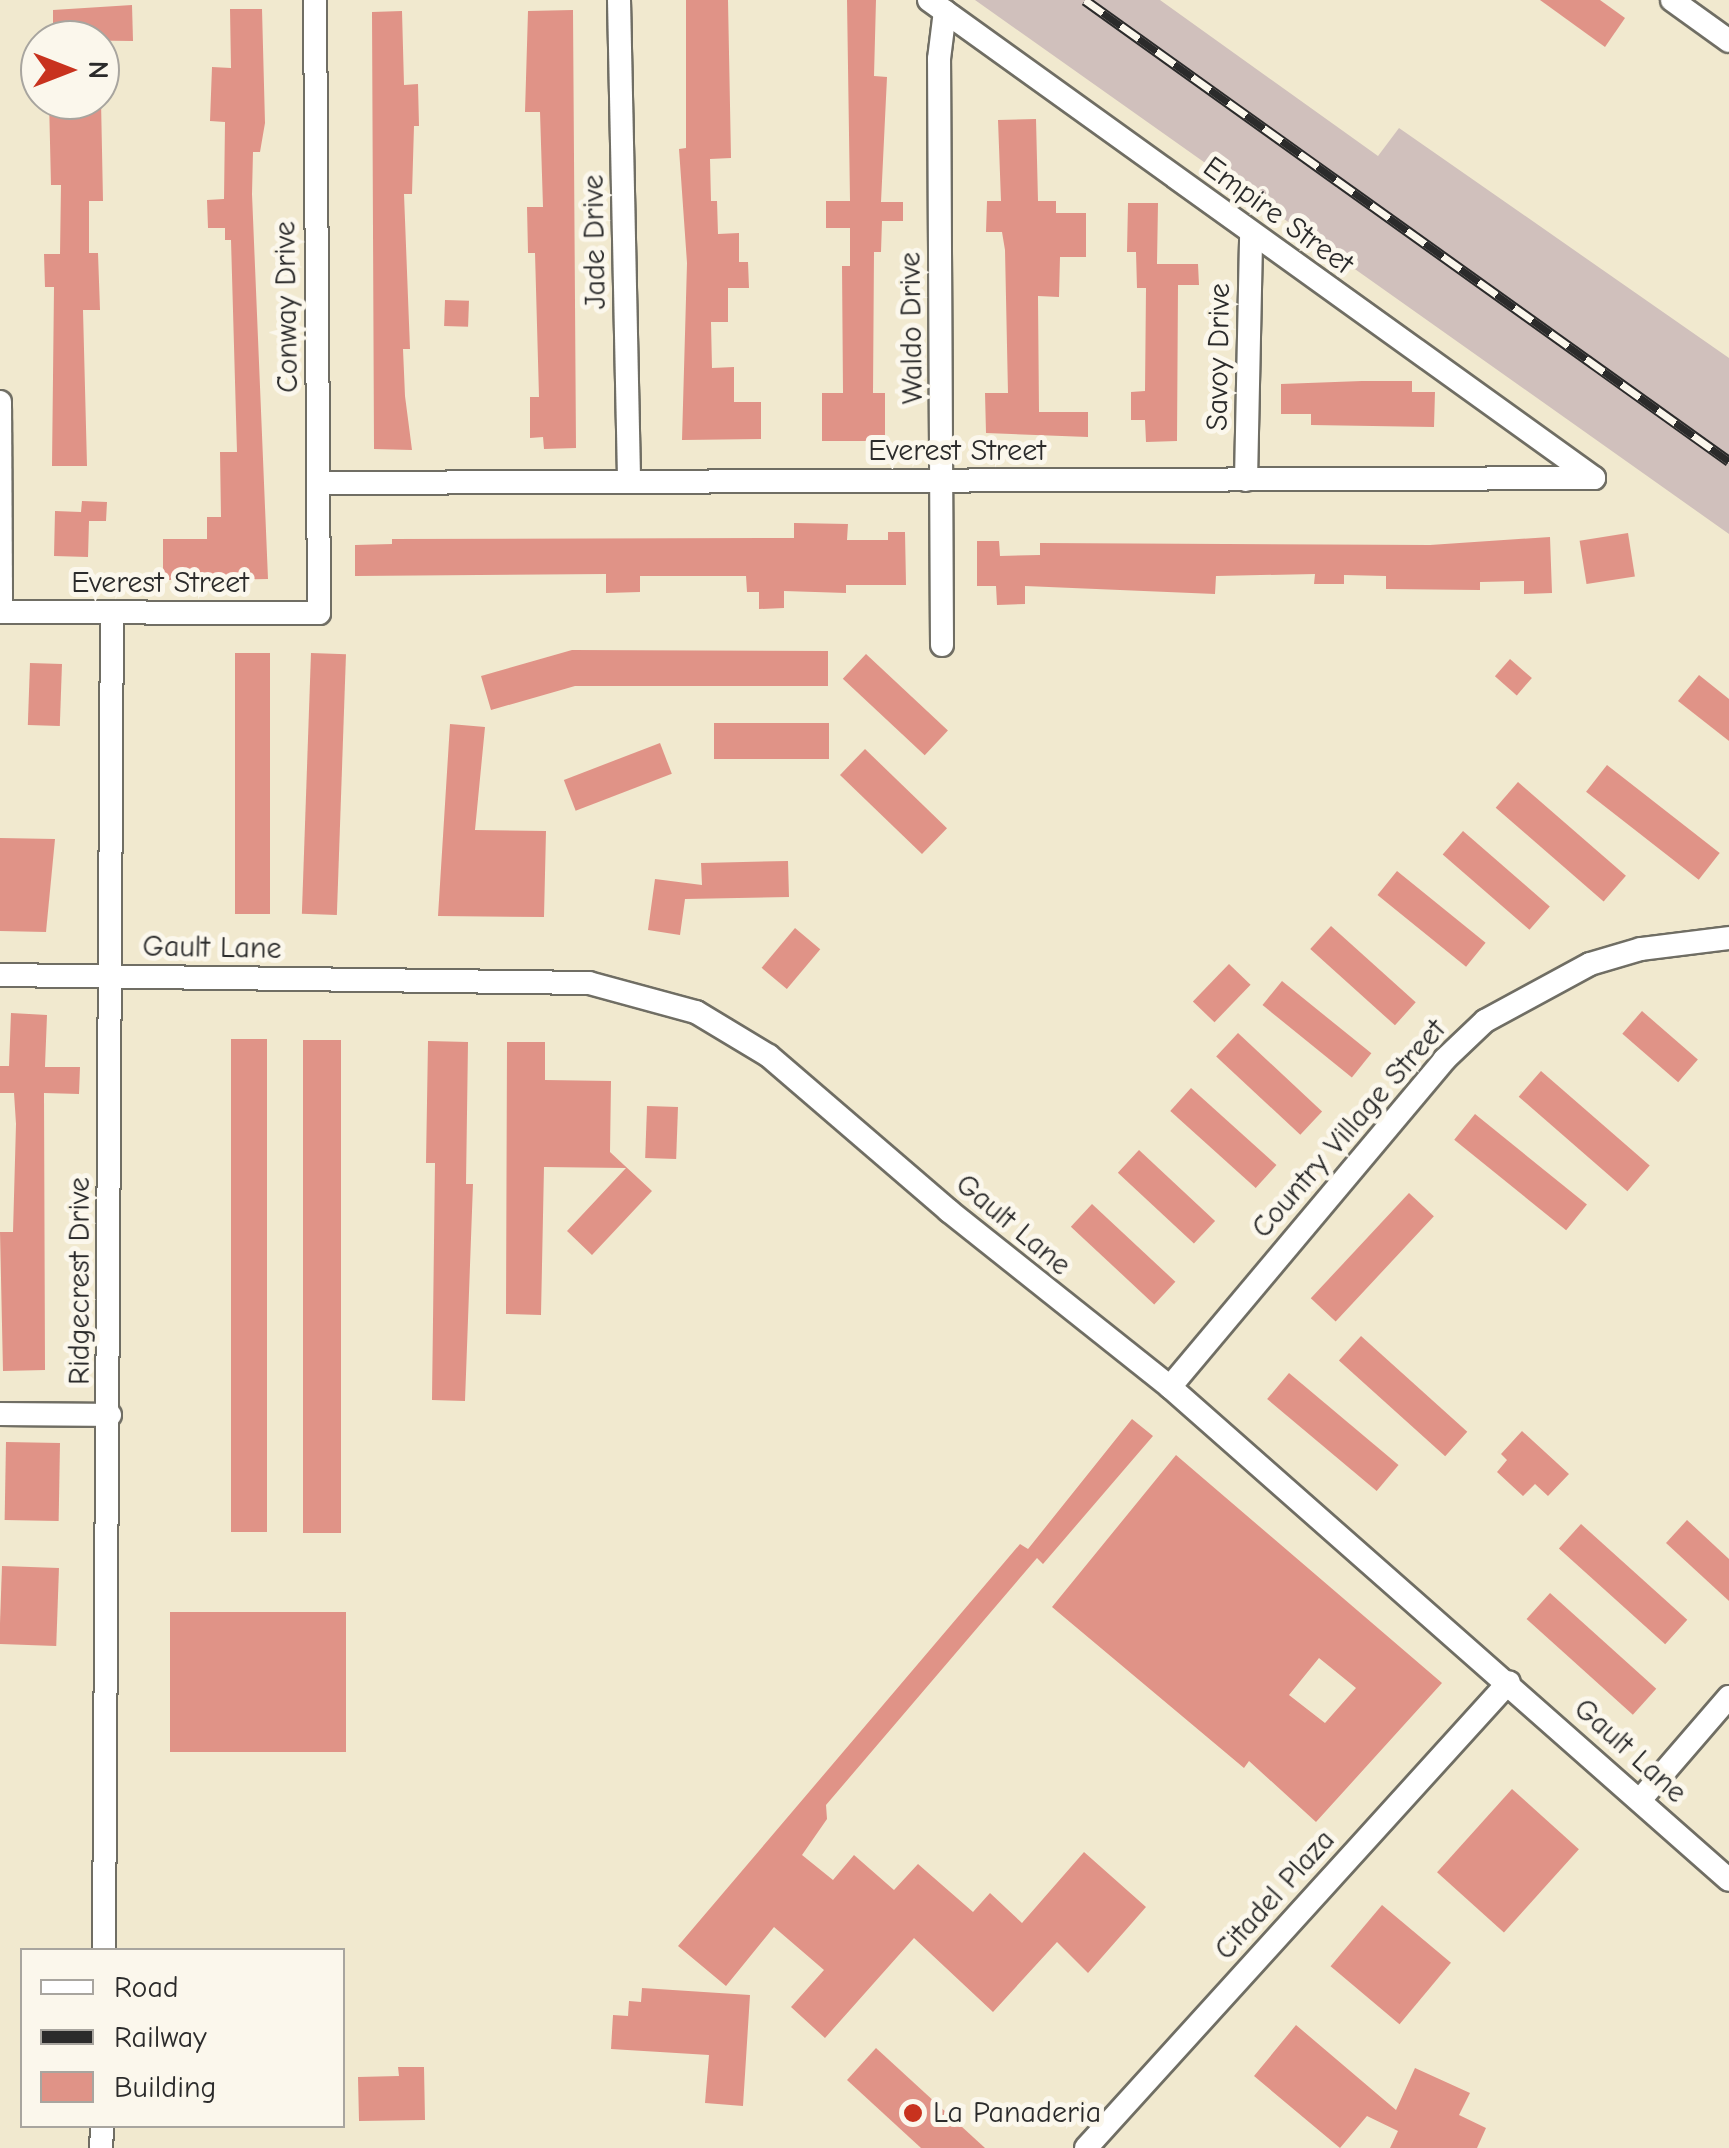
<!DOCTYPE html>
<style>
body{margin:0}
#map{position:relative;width:1729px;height:2148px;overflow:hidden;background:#f1e9cf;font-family:"Comic Neue",sans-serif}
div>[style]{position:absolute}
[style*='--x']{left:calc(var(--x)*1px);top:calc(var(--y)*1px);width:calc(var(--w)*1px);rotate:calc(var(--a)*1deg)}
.industrial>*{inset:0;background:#d0c0bc}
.building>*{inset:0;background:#e09387;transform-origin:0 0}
.roads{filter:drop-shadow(2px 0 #706e64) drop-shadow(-2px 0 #706e64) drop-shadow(0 2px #706e64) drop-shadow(0 -2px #706e64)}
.street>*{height:22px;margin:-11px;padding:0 11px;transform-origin:11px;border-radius:11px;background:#fff}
.rail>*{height:11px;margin-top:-5.5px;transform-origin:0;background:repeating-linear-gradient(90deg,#fbf7ec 0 22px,#2b2b2b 0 44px);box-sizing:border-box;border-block:2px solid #2b2b2b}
.dots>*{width:28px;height:28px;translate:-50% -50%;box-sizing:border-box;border:5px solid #fbf7ec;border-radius:50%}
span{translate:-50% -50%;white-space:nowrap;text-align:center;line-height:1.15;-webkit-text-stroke:10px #fbf7ec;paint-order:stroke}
.street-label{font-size:30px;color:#2b2b2b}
.poi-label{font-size:30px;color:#2b2b2b}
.left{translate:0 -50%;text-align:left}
.legend{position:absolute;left:20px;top:1948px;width:325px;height:180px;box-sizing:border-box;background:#fbf7ec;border:2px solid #a8a59f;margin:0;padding:12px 18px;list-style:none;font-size:30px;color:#2b2b2b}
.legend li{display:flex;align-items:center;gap:20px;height:50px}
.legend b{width:50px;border:2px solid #a8a59f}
.north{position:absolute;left:20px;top:20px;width:100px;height:100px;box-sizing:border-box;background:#fbf7ec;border:2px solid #a8a59f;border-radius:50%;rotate:90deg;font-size:28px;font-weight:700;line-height:40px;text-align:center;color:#2b2b2b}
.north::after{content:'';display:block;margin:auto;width:35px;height:45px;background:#c8321e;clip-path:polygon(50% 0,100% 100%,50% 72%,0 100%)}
</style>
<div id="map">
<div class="industrial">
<i style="clip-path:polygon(975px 0,1160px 0,1378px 156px,1399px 128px,1729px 358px,1729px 534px)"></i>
</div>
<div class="building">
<i style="clip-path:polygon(686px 0,728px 0,731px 158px,710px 159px,711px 201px,717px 201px,718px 234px,739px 233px,739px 262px,748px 262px,749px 288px,728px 288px,728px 322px,711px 322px,712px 368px,734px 367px,734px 402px,761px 402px,761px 439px,682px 440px,687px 263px,679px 149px,686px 148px)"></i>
<i style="clip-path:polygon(847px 0,876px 0,874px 76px,887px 77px,881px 202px,903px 202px,903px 221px,882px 221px,881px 252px,874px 252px,873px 393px,885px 393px,885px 441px,822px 441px,822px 393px,843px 393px,842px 266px,850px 266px,850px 228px,826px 228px,826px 201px,850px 201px)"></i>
<i style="clip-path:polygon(1540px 0,1600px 0,1625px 18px,1605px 47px)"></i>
<i style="clip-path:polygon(132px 5px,133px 41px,53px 40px,53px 10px)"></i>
<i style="clip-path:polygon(230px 9px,262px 9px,265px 123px,260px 152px,253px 152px,252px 194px,268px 579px,163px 580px,163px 539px,207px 539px,207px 517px,221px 517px,220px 452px,237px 452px,231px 240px,225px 240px,225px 228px,208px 228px,207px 200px,224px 199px,225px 122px,210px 121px,212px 67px,231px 68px)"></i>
<i style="clip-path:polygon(573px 10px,576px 448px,544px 449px,543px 437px,530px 438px,530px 397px,539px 397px,535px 253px,528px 253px,527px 207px,543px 207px,540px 112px,525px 112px,528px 11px)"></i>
<i style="clip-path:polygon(402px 11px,404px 85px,418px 84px,419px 126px,414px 126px,412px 194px,404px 194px,410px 349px,403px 349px,405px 396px,412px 450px,374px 449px,372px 12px)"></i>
<i style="clip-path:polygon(49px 100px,101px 100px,103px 201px,89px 201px,89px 253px,98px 253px,100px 310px,83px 310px,87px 466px,52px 466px,54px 287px,45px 287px,44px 254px,60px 254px,61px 185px,51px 185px)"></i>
<i style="clip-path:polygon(1036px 119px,1038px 201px,1056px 201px,1056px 213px,1086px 213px,1086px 257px,1060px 257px,1059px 297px,1038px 296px,1039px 412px,1088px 412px,1088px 437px,986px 433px,985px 393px,1008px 393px,1005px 250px,1002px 232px,986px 232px,987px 201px,1001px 201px,998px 120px)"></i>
<i style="clip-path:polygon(1128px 203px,1158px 203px,1157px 264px,1198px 264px,1199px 285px,1178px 285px,1177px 441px,1146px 442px,1145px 420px,1131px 420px,1131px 392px,1145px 391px,1146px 288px,1137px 288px,1136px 252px,1127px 252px)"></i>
<i style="left:445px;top:300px;width:24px;height:26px;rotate:2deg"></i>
<i style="clip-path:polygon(1362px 381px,1412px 381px,1412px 392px,1435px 392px,1434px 427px,1311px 425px,1311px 414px,1281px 414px,1281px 384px)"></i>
<i style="clip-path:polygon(82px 501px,107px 502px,106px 521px,89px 521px,88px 557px,54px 556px,55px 511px,81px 512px)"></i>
<i style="clip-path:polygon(794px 523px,848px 524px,847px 540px,888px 540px,888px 532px,905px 532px,906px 585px,846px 585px,846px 593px,784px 591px,784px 608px,759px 609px,759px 592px,747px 592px,746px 576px,640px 576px,640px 592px,606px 593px,606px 574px,355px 576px,355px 545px,392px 544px,392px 539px,794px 538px)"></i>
<i style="left:1628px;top:533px;width:44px;height:49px;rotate:81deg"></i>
<i style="clip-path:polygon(1550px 537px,1552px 593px,1524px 594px,1524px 581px,1480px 582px,1480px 590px,1386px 589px,1386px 576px,1344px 575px,1344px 584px,1314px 584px,1315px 574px,1216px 576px,1215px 594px,1025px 586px,1025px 604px,997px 605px,996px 586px,977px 586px,977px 541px,999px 541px,1000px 556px,1040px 555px,1040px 543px,1430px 545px)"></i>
<i style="clip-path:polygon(572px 650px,828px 651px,828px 686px,575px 686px,491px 710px,481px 676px)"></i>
<i style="left:235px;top:653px;width:35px;height:261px"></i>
<i style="left:311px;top:653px;width:35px;height:261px;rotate:2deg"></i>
<i style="left:866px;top:654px;width:112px;height:34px;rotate:43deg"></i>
<i style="left:1510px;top:659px;width:29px;height:23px;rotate:41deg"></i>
<i style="left:30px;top:663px;width:32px;height:62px;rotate:2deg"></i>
<i style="clip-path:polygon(1699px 675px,1729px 699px,1729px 741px,1678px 701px)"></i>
<i style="left:829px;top:723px;width:36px;height:115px;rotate:90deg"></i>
<i style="clip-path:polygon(450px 724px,485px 727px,475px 830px,546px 831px,544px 917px,438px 916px)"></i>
<i style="left:660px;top:743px;width:33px;height:103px;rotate:69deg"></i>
<i style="left:865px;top:749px;width:114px;height:36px;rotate:44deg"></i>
<i style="left:1607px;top:765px;width:143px;height:34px;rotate:38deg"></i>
<i style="left:1518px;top:782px;width:143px;height:34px;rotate:41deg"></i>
<i style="left:1463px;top:831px;width:115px;height:31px;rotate:41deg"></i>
<i style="clip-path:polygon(0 838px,55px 839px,46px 932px,0 931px)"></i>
<i style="clip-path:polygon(788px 861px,789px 897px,685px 899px,680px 935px,648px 930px,655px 879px,702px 885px,701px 863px)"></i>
<i style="left:1397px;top:871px;width:114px;height:31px;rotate:39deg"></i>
<i style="left:1331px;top:926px;width:114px;height:31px;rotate:42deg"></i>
<i style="left:795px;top:928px;width:33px;height:52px;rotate:40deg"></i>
<i style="left:1229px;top:964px;width:30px;height:52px;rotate:44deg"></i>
<i style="left:1282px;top:981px;width:115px;height:31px;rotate:39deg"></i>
<i style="left:1642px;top:1011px;width:74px;height:30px;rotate:41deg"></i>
<i style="clip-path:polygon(11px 1013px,47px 1015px,45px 1067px,80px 1067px,79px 1094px,44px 1093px,45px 1370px,3px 1371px,0 1232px,13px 1232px,16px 1124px,14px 1093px,0 1093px,0 1066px,9px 1066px)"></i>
<i style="left:1238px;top:1033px;width:115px;height:32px;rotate:43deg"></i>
<i style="left:231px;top:1039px;width:36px;height:493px"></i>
<i style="left:303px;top:1040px;width:38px;height:493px"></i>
<i style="clip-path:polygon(428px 1041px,468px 1042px,466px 1184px,473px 1184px,465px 1401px,432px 1400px,435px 1163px,426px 1163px)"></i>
<i style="clip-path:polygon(507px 1042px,545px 1042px,545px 1080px,611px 1081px,610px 1152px,652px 1191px,592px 1255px,567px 1231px,626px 1168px,544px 1167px,541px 1315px,506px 1314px)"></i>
<i style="left:1541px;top:1071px;width:144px;height:34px;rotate:41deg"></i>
<i style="left:1191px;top:1088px;width:115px;height:31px;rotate:42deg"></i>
<i style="left:647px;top:1106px;width:31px;height:52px;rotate:2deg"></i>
<i style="left:1475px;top:1114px;width:144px;height:33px;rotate:39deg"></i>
<i style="left:1139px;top:1150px;width:104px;height:31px;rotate:43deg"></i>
<i style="left:1409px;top:1193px;width:34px;height:144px;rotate:43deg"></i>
<i style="left:1092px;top:1204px;width:114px;height:31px;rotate:43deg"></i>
<i style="left:1361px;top:1336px;width:143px;height:33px;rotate:42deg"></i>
<i style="left:1289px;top:1373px;width:143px;height:34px;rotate:40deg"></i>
<i style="clip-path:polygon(1132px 1419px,1153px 1436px,1043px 1564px,1037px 1558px,826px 1805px,827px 1819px,802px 1855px,833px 1880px,854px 1855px,894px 1890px,918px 1864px,973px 1912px,990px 1893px,1022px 1923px,1084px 1852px,1146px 1907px,1088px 1973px,1057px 1942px,993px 2012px,914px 1938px,825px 2038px,791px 2007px,824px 1970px,774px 1927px,726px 1986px,678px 1946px,1020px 1544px,1028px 1549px)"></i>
<i style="clip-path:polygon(1522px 1431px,1569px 1474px,1548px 1496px,1535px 1484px,1523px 1496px,1497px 1472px,1507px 1460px,1501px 1454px)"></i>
<i style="left:6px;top:1442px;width:54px;height:78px;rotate:1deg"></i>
<i style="clip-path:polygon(evenodd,1176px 1455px,1442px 1683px,1316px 1822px,1249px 1761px,1244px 1768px,1052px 1607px,1176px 1455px,1319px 1658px,1356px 1688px,1325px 1723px,1289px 1695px,1319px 1658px)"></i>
<i style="clip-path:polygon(1687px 1520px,1729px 1559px,1729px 1601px,1666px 1543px)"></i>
<i style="left:1581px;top:1524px;width:143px;height:33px;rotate:42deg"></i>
<i style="left:2px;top:1566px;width:57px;height:78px;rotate:2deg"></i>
<i style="left:1550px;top:1593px;width:143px;height:35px;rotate:42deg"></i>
<i style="left:170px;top:1612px;width:176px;height:140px"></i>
<i style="left:1512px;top:1789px;width:90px;height:112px;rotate:42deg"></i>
<i style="left:1382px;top:1905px;width:90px;height:80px;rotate:40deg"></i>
<i style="clip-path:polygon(642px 1988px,750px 1995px,743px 2106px,705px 2103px,709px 2055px,611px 2049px,613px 2015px,628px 2016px,629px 2001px,641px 2002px)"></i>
<i style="clip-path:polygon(1296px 2025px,1396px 2110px,1415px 2068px,1470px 2093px,1459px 2115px,1486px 2128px,1477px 2148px,1390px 2148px,1398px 2131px,1367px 2116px,1340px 2148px,1254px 2076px)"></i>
<i style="clip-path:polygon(876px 2048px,985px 2148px,921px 2148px,847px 2080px)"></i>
<i style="clip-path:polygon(398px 2067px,424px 2067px,425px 2120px,359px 2121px,358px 2077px,399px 2076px)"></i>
</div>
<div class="roads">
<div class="street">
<i style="--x:619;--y:0;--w:482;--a:88.8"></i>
<i style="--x:929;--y:0;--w:819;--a:35.71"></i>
<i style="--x:1672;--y:0;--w:70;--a:35.7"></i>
<i style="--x:0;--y:402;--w:210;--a:89.7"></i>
<i style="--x:1246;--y:480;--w:245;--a:-88.8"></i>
<i style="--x:319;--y:483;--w:1275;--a:-0.22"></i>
<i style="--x:0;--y:612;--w:319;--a:0.2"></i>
<i style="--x:319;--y:613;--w:613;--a:-90.37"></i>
<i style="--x:942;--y:645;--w:586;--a:-90.29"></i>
<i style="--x:939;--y:59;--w:48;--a:-82.9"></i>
<i style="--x:0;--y:975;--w:589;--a:0.78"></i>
<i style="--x:589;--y:983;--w:111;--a:15.2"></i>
<i style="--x:696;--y:1012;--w:85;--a:31.1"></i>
<i style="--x:769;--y:1056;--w:238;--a:40.7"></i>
<i style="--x:949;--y:1211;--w:283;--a:38.5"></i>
<i style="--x:1170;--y:1387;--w:745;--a:41.41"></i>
<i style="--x:1170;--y:1387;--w:427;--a:-50"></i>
<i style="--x:1444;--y:1060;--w:57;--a:-43.6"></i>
<i style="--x:1485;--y:1021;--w:119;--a:-28.5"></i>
<i style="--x:1590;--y:964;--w:53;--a:-16.4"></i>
<i style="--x:1641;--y:949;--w:89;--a:-7.1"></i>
<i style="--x:0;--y:1414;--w:110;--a:0.5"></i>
<i style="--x:1640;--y:1800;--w:136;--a:-49.2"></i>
<i style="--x:104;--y:1950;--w:1338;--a:-89.66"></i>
<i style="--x:101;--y:2148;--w:22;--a:-87"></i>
<i style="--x:1086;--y:2148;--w:629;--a:-47.77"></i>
</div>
</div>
<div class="rail">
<i style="--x:1085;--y:0;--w:792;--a:35.6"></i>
</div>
<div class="dots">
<i style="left:913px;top:2113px;background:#c8321e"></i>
</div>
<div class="street-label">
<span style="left:1278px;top:216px;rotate:36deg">Empire Street</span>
<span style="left:595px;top:242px;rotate:-91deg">Jade Drive</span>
<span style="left:287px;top:307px;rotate:-91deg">Conway Drive</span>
<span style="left:912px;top:328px;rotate:-91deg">Waldo Drive</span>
<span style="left:1219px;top:357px;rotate:-89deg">Savoy Drive</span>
<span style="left:957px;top:451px">Everest Street</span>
<span style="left:160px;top:583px">Everest Street</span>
<span style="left:212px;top:948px;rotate:1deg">Gault Lane</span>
<span style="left:1349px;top:1129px;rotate:-49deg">Country Village Street</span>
<span style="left:1013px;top:1225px;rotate:40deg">Gault Lane</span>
<span style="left:80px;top:1281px;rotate:-90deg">Ridgecrest Drive</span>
<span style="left:1630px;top:1751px;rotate:42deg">Gault Lane</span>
<span style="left:1275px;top:1895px;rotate:-48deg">Citadel Plaza</span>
</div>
<div class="poi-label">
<span class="left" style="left:933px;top:2113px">La Panaderia</span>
</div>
<ul class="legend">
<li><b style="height:12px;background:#fff"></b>Road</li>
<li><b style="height:12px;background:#2b2b2b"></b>Railway</li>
<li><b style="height:28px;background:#e09387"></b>Building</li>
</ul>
<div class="north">N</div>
</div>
